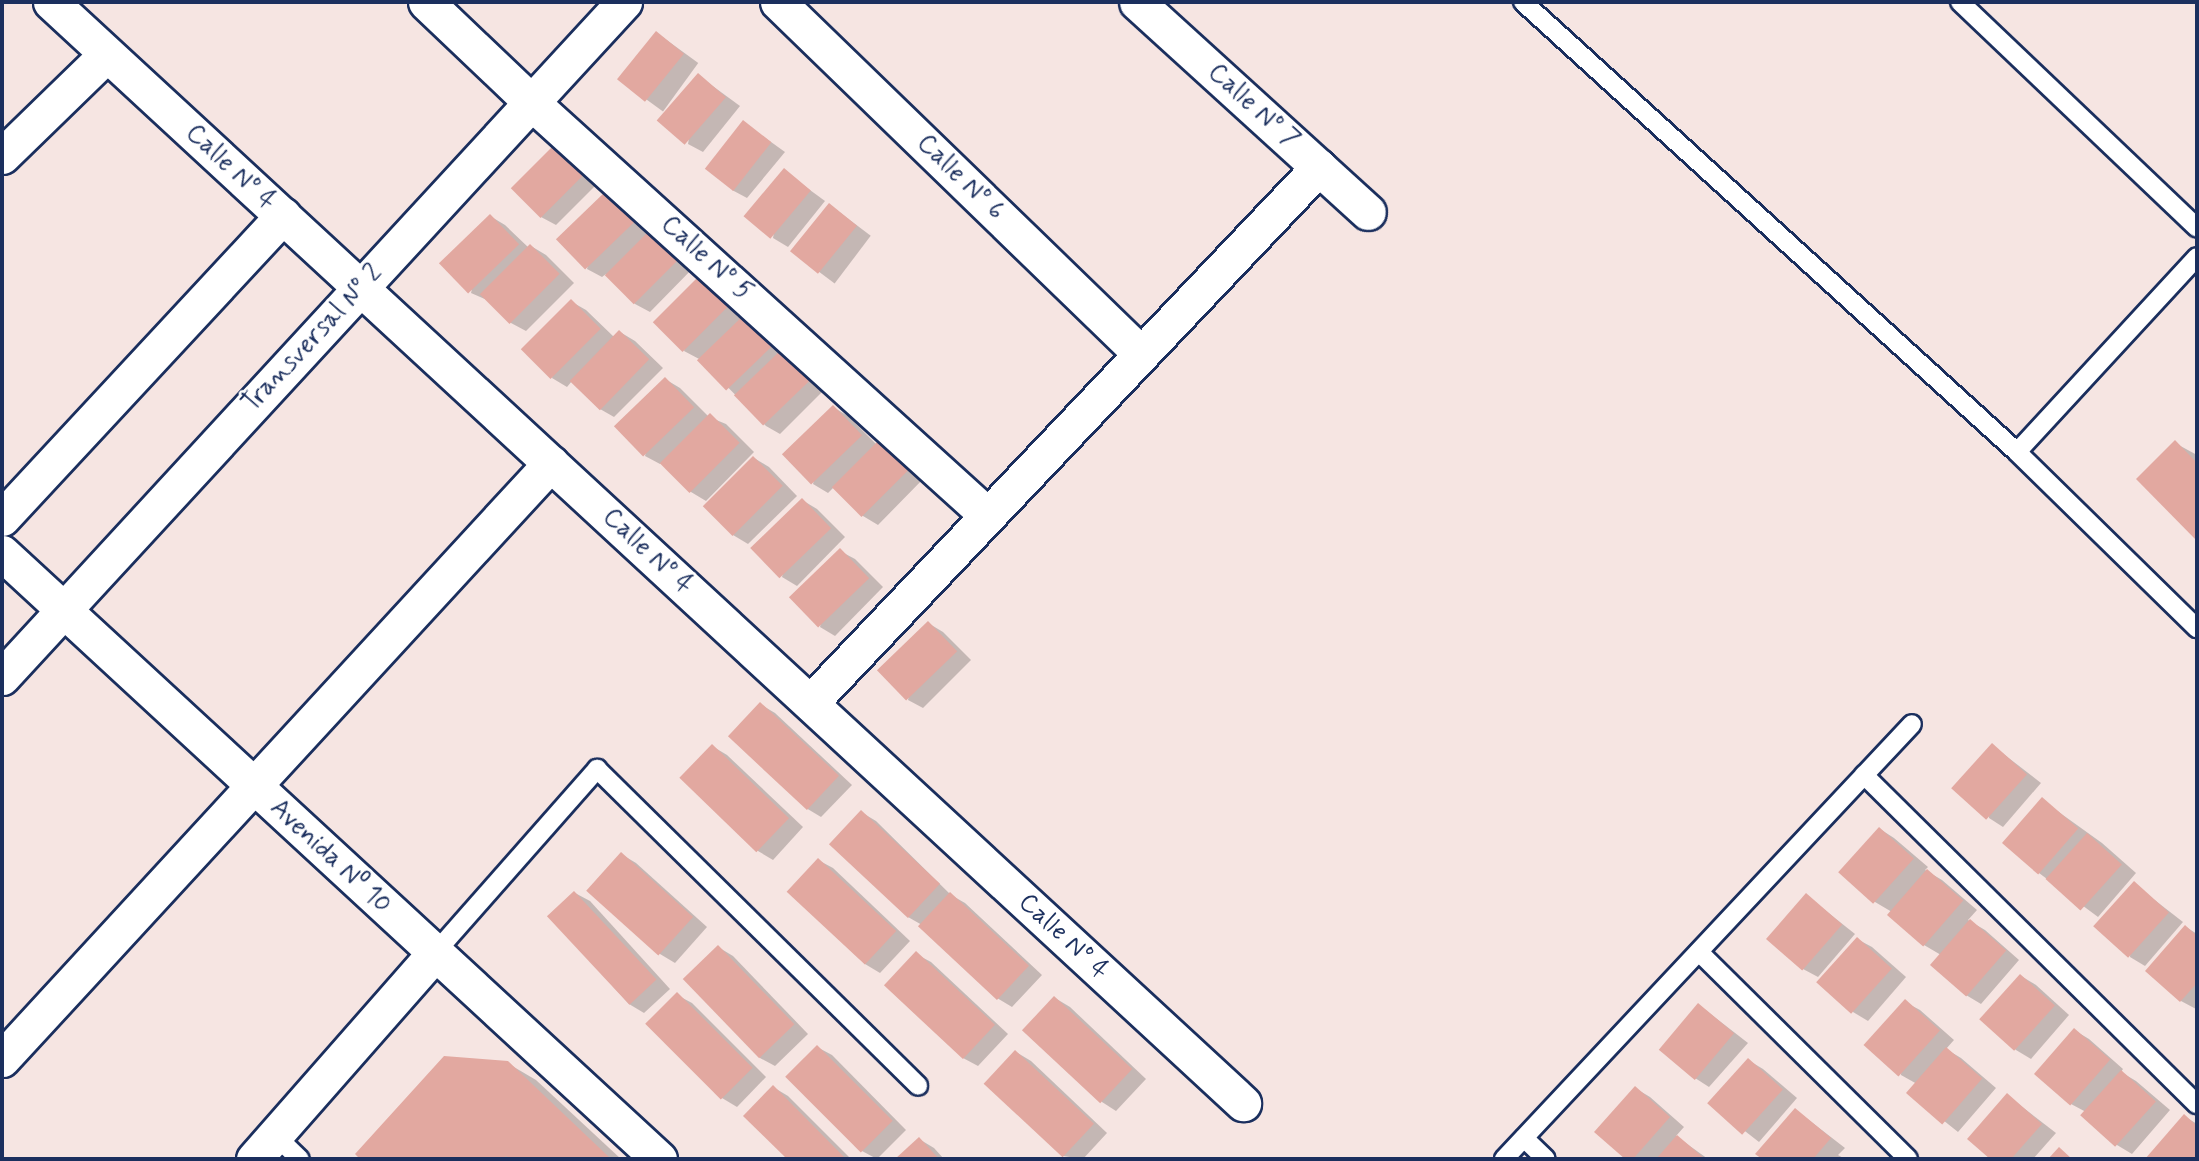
<!DOCTYPE html>
<meta charset="utf-8">
<style>
body{margin:0}
#map{position:relative;width:2199px;height:1161px;overflow:hidden;background:#f6e5e2;font-family:Mynerve,sans-serif}
div>[style]{position:absolute}
[style*='--x']{left:calc(var(--x)*1px);top:calc(var(--y)*1px);width:calc(var(--w)*1px);rotate:calc(var(--a)*1deg)}
.shadow>*{inset:0;background:#0003;transform-origin:0 0}
.building>*{inset:0;background:#e2a8a0;transform-origin:0 0}
.roads{filter:drop-shadow(2px 0 #1b2f5e) drop-shadow(-2px 0 #1b2f5e) drop-shadow(0 2px #1b2f5e) drop-shadow(0 -2px #1b2f5e)}
.lane>*{height:18px;margin:-9px;padding:0 9px;transform-origin:9px;border-radius:9px;background:#fff}
.street>*{height:35px;margin:-17.5px;padding:0 17.5px;transform-origin:17.5px;border-radius:17.5px;background:#fff}
span{translate:-50% -50%;white-space:nowrap;text-align:center;line-height:1.15;-webkit-text-stroke:5px #fff;paint-order:stroke}
.street-label{font-size:26px;color:#1b2f5e}
.frame{position:absolute;inset:0;border:4px solid #1b2f5e;pointer-events:none}
</style>
<div id="map">
<div class="shadow">
<i style="left:657px;top:33px;width:51px;height:60px;rotate:36deg"></i>
<i style="clip-path:polygon(699px 76px,740px 106px,703px 152px,688px 144px)"></i>
<i style="clip-path:polygon(743px 122px,785px 152px,747px 198px,732px 190px)"></i>
<i style="clip-path:polygon(576px 149px,604px 177px,556px 225px,541px 217px)"></i>
<i style="clip-path:polygon(784px 171px,825px 201px,788px 247px,773px 238px)"></i>
<i style="clip-path:polygon(607px 192px,698px 263px,650px 312px,635px 304px,606px 274px,602px 277px,587px 269px)"></i>
<i style="left:830px;top:205px;width:51px;height:60px;rotate:37deg"></i>
<i style="clip-path:polygon(490px 216px,505px 225px,529px 248px,531px 246px,546px 255px,574px 283px,526px 331px,511px 323px,487px 300px,471px 293px)"></i>
<i style="clip-path:polygon(704px 274px,828px 386px,780px 434px,766px 426px,701px 360px,684px 351px)"></i>
<i style="clip-path:polygon(572px 302px,586px 310px,614px 337px,620px 332px,635px 341px,663px 368px,614px 417px,600px 409px,572px 381px,567px 387px,552px 378px)"></i>
<i style="clip-path:polygon(665px 379px,680px 388px,709px 417px,726px 424px,754px 452px,706px 501px,691px 492px,662px 462px,660px 464px,645px 456px)"></i>
<i style="clip-path:polygon(833px 407px,848px 416px,877px 445px,926px 476px,878px 525px,863px 516px,834px 487px,828px 493px,813px 484px)"></i>
<i style="clip-path:polygon(2175px 443px,2197px 455px,2197px 538px,2138px 479px)"></i>
<i style="clip-path:polygon(754px 458px,769px 467px,797px 496px,748px 544px,733px 535px)"></i>
<i style="clip-path:polygon(802px 500px,817px 509px,845px 537px,797px 586px,782px 577px)"></i>
<i style="clip-path:polygon(840px 551px,855px 559px,883px 587px,835px 636px,820px 627px)"></i>
<i style="clip-path:polygon(928px 623px,943px 632px,971px 660px,923px 708px,908px 700px)"></i>
<i style="clip-path:polygon(760px 704px,775px 713px,852px 785px,821px 817px,806px 808px)"></i>
<i style="clip-path:polygon(1992px 745px,2041px 783px,2003px 827px,1989px 818px)"></i>
<i style="clip-path:polygon(712px 746px,727px 755px,803px 827px,773px 860px,758px 851px,682px 778px)"></i>
<i style="clip-path:polygon(2042px 800px,2102px 843px,2136px 873px,2098px 917px,2039px 873px)"></i>
<i style="clip-path:polygon(861px 812px,876px 821px,951px 895px,965px 903px,1042px 975px,1012px 1007px,997px 998px,922px 925px,908px 917px,832px 844px)"></i>
<i style="clip-path:polygon(1880px 829px,1894px 838px,1928px 867px,1925px 870px,1942px 880px,1977px 910px,1968px 920px,1985px 930px,2019px 960px,1981px 1004px,1966px 995px,1933px 965px,1941px 955px,1924px 945px,1892px 912px,1875px 902px,1841px 873px)"></i>
<i style="clip-path:polygon(621px 854px,636px 863px,707px 927px,675px 963px,660px 954px,589px 890px)"></i>
<i style="clip-path:polygon(818px 860px,833px 868px,910px 941px,880px 973px,865px 964px,788px 891px)"></i>
<i style="clip-path:polygon(2134px 884px,2183px 922px,2145px 966px,2130px 957px)"></i>
<i style="clip-path:polygon(575px 893px,590px 901px,670px 989px,644px 1013px,629px 1004px,549px 916px)"></i>
<i style="clip-path:polygon(1806px 895px,1855px 934px,1818px 977px,1803px 969px)"></i>
<i style="clip-path:polygon(2186px 927px,2197px 934px,2196px 1009px,2181px 1001px,2148px 971px)"></i>
<i style="clip-path:polygon(1857px 939px,1872px 947px,1906px 977px,1868px 1021px,1853px 1012px)"></i>
<i style="clip-path:polygon(718px 947px,733px 956px,808px 1034px,775px 1066px,760px 1058px)"></i>
<i style="clip-path:polygon(916px 954px,931px 962px,1008px 1034px,978px 1066px,963px 1058px,887px 985px)"></i>
<i style="clip-path:polygon(2021px 976px,2036px 985px,2069px 1015px,2031px 1059px,2016px 1050px,1983px 1020px)"></i>
<i style="clip-path:polygon(677px 995px,692px 1003px,766px 1077px,737px 1107px,722px 1098px)"></i>
<i style="clip-path:polygon(1055px 998px,1070px 1007px,1146px 1079px,1116px 1111px,1102px 1102px)"></i>
<i style="clip-path:polygon(1905px 1002px,1920px 1010px,1954px 1040px,1946px 1049px,1961px 1058px,1996px 1088px,1958px 1132px,1909px 1093px,1917px 1084px,1901px 1075px)"></i>
<i style="clip-path:polygon(1699px 1005px,1748px 1043px,1709px 1087px,1695px 1078px)"></i>
<i style="clip-path:polygon(2074px 1030px,2089px 1039px,2123px 1069px,2121px 1072px,2136px 1081px,2170px 1110px,2132px 1154px,2117px 1145px,2086px 1112px,2071px 1104px)"></i>
<i style="clip-path:polygon(817px 1047px,832px 1055px,906px 1130px,877px 1159px,862px 1151px)"></i>
<i style="clip-path:polygon(1016px 1052px,1031px 1061px,1107px 1133px,1083px 1159px,1063px 1156px)"></i>
<i style="clip-path:polygon(1748px 1060px,1763px 1069px,1797px 1098px,1759px 1142px,1710px 1104px)"></i>
<i style="clip-path:polygon(507px 1063px,536px 1080px,621px 1159px,362px 1159px,358px 1154px)"></i>
<i style="clip-path:polygon(773px 1087px,788px 1096px,851px 1159px,789px 1159px,746px 1116px)"></i>
<i style="clip-path:polygon(1635px 1088px,1650px 1097px,1684px 1127px,1676px 1136px,1708px 1159px,1628px 1159px,1597px 1132px)"></i>
<i style="clip-path:polygon(2007px 1095px,2056px 1133px,2033px 1159px,1993px 1159px,1969px 1139px)"></i>
<i style="clip-path:polygon(1796px 1110px,1845px 1148px,1838px 1155px,1845px 1159px,1765px 1159px,1758px 1154px)"></i>
<i style="clip-path:polygon(2184px 1116px,2197px 1124px,2197px 1159px,2147px 1159px)"></i>
<i style="clip-path:polygon(919px 1139px,934px 1148px,944px 1159px,898px 1159px)"></i>
</div>
<div class="building">
<i style="left:656px;top:31px;width:36px;height:62px;rotate:39deg"></i>
<i style="left:698px;top:73px;width:37px;height:63px;rotate:41deg"></i>
<i style="left:743px;top:120px;width:36px;height:62px;rotate:38deg"></i>
<i style="left:561px;top:138px;width:42px;height:71px;rotate:45deg"></i>
<i style="left:784px;top:168px;width:35px;height:63px;rotate:40deg"></i>
<i style="left:607px;top:190px;width:42px;height:71px;rotate:46deg"></i>
<i style="left:829px;top:203px;width:36px;height:62px;rotate:39deg"></i>
<i style="left:490px;top:214px;width:42px;height:71px;rotate:46deg"></i>
<i style="left:655px;top:225px;width:41px;height:71px;rotate:45deg"></i>
<i style="left:530px;top:244px;width:42px;height:71px;rotate:45deg"></i>
<i style="left:703px;top:272px;width:42px;height:71px;rotate:45deg"></i>
<i style="left:571px;top:299px;width:42px;height:71px;rotate:45deg"></i>
<i style="left:748px;top:311px;width:42px;height:71px;rotate:46deg"></i>
<i style="left:619px;top:330px;width:42px;height:71px;rotate:44deg"></i>
<i style="left:785px;top:346px;width:42px;height:71px;rotate:46deg"></i>
<i style="left:665px;top:377px;width:42px;height:71px;rotate:46deg"></i>
<i style="left:833px;top:405px;width:42px;height:71px;rotate:46deg"></i>
<i style="left:710px;top:413px;width:42px;height:71px;rotate:45deg"></i>
<i style="left:882px;top:437px;width:42px;height:71px;rotate:45deg"></i>
<i style="clip-path:polygon(2175px 440px,2197px 463px,2197px 541px,2136px 479px)"></i>
<i style="left:753px;top:456px;width:42px;height:71px;rotate:45deg"></i>
<i style="left:802px;top:498px;width:42px;height:72px;rotate:46deg"></i>
<i style="left:840px;top:548px;width:42px;height:71px;rotate:46deg"></i>
<i style="left:928px;top:621px;width:42px;height:71px;rotate:46deg"></i>
<i style="left:760px;top:702px;width:108px;height:47px;rotate:43deg"></i>
<i style="left:1992px;top:743px;width:47px;height:61px;rotate:42deg"></i>
<i style="left:712px;top:744px;width:107px;height:47px;rotate:44deg"></i>
<i style="left:2042px;top:797px;width:48px;height:61px;rotate:41deg"></i>
<i style="left:861px;top:810px;width:108px;height:47px;rotate:43deg"></i>
<i style="left:1879px;top:827px;width:47px;height:61px;rotate:42deg"></i>
<i style="left:2087px;top:833px;width:47px;height:62px;rotate:42deg"></i>
<i style="left:621px;top:852px;width:97px;height:52px;rotate:42deg"></i>
<i style="left:818px;top:858px;width:107px;height:46px;rotate:43deg"></i>
<i style="left:1927px;top:869px;width:48px;height:61px;rotate:41deg"></i>
<i style="left:2134px;top:881px;width:47px;height:61px;rotate:42deg"></i>
<i style="left:574px;top:891px;width:121px;height:37px;rotate:47deg"></i>
<i style="left:950px;top:892px;width:108px;height:47px;rotate:43deg"></i>
<i style="left:1806px;top:893px;width:48px;height:61px;rotate:41deg"></i>
<i style="left:1970px;top:919px;width:48px;height:61px;rotate:41deg"></i>
<i style="clip-path:polygon(2185px 925px,2197px 936px,2197px 983px,2180px 1002px,2145px 971px)"></i>
<i style="left:1857px;top:937px;width:47px;height:61px;rotate:42deg"></i>
<i style="left:718px;top:945px;width:110px;height:49px;rotate:46deg"></i>
<i style="left:916px;top:951px;width:108px;height:47px;rotate:43deg"></i>
<i style="left:2020px;top:974px;width:47px;height:61px;rotate:42deg"></i>
<i style="left:677px;top:992px;width:107px;height:45px;rotate:45deg"></i>
<i style="left:1054px;top:996px;width:107px;height:47px;rotate:43deg"></i>
<i style="left:1905px;top:999px;width:47px;height:62px;rotate:42deg"></i>
<i style="left:1698px;top:1003px;width:47px;height:61px;rotate:40deg"></i>
<i style="left:2074px;top:1028px;width:48px;height:61px;rotate:41deg"></i>
<i style="left:817px;top:1045px;width:107px;height:45px;rotate:45deg"></i>
<i style="left:1946px;top:1047px;width:48px;height:61px;rotate:41deg"></i>
<i style="left:1015px;top:1050px;width:108px;height:46px;rotate:43deg"></i>
<i style="clip-path:polygon(444px 1056px,508px 1061px,611px 1159px,510px 1159px,506px 1156px,503px 1159px,360px 1159px,355px 1154px)"></i>
<i style="left:1748px;top:1058px;width:47px;height:61px;rotate:42deg"></i>
<i style="left:2121px;top:1070px;width:47px;height:61px;rotate:42deg"></i>
<i style="clip-path:polygon(773px 1085px,846px 1159px,787px 1159px,743px 1116px)"></i>
<i style="clip-path:polygon(1635px 1086px,1670px 1117px,1633px 1159px,1625px 1159px,1594px 1132px)"></i>
<i style="clip-path:polygon(2007px 1093px,2042px 1124px,2011px 1159px,1990px 1159px,1967px 1139px)"></i>
<i style="clip-path:polygon(1795px 1108px,1831px 1138px,1813px 1159px,1762px 1159px,1755px 1154px)"></i>
<i style="clip-path:polygon(2184px 1114px,2197px 1126px,2197px 1159px,2145px 1159px)"></i>
<i style="clip-path:polygon(1677px 1135px,1705px 1159px,1656px 1159px)"></i>
<i style="clip-path:polygon(919px 1137px,939px 1159px,895px 1159px)"></i>
<i style="clip-path:polygon(2059px 1147px,2072px 1159px,2048px 1159px)"></i>
</div>
<div class="roads">
<div class="lane">
<i style="--x:1523;--y:2;--w:668;--a:42.33"></i>
<i style="--x:2017;--y:452;--w:252;--a:44.4"></i>
<i style="--x:1960;--y:2;--w:327;--a:43.6"></i>
<i style="--x:2017;--y:452;--w:265;--a:-47.3"></i>
<i style="--x:1864;--y:775;--w:468;--a:44.7"></i>
<i style="--x:1699;--y:952;--w:294;--a:44.7"></i>
<i style="--x:434;--y:954;--w:247;--a:-48.6"></i>
<i style="--x:597;--y:769;--w:451;--a:44.6"></i>
<i style="--x:276;--y:1136;--w:33;--a:44"></i>
<i style="--x:1524;--y:1138;--w:30;--a:44"></i>
<i style="--x:1504;--y:1159;--w:596;--a:-46.83"></i>
</div>
<div class="street">
<i style="--x:51;--y:2;--w:1623;--a:42.73"></i>
<i style="--x:426;--y:2;--w:145;--a:43.6"></i>
<i style="--x:531;--y:102;--w:615;--a:42.17"></i>
<i style="--x:778;--y:2;--w:506;--a:44.12"></i>
<i style="--x:1137;--y:2;--w:312;--a:42.3"></i>
<i style="--x:2;--y:156;--w:146;--a:-44.2"></i>
<i style="--x:2;--y:518;--w:413;--a:-47.1"></i>
<i style="--x:2;--y:553;--w:894;--a:42.69"></i>
<i style="--x:2;--y:677;--w:918;--a:-47.34"></i>
<i style="--x:810;--y:703;--w:739;--a:-46.48"></i>
<i style="--x:2;--y:1059;--w:810;--a:-47.35"></i>
<i style="--x:254;--y:1159;--w:273;--a:-48.7"></i>
</div>
</div>
<div class="street-label">
<span style="left:1253px;top:107px;rotate:42deg">Calle Nº 7</span>
<span style="left:230px;top:168px;rotate:43deg">Calle Nº 4</span>
<span style="left:960px;top:178px;rotate:44deg">Calle Nº 6</span>
<span style="left:706px;top:259px;rotate:42deg">Calle Nº 5</span>
<span style="left:313px;top:339px;rotate:-47deg">Transversal Nº 2</span>
<span style="left:647px;top:552px;rotate:43deg">Calle Nº 4</span>
<span style="left:330px;top:857px;rotate:43deg">Avenida N⁰ 10</span>
<span style="left:1063px;top:937px;rotate:43deg">Calle Nº 4</span>
</div>
<div class="frame"></div>
</div>
